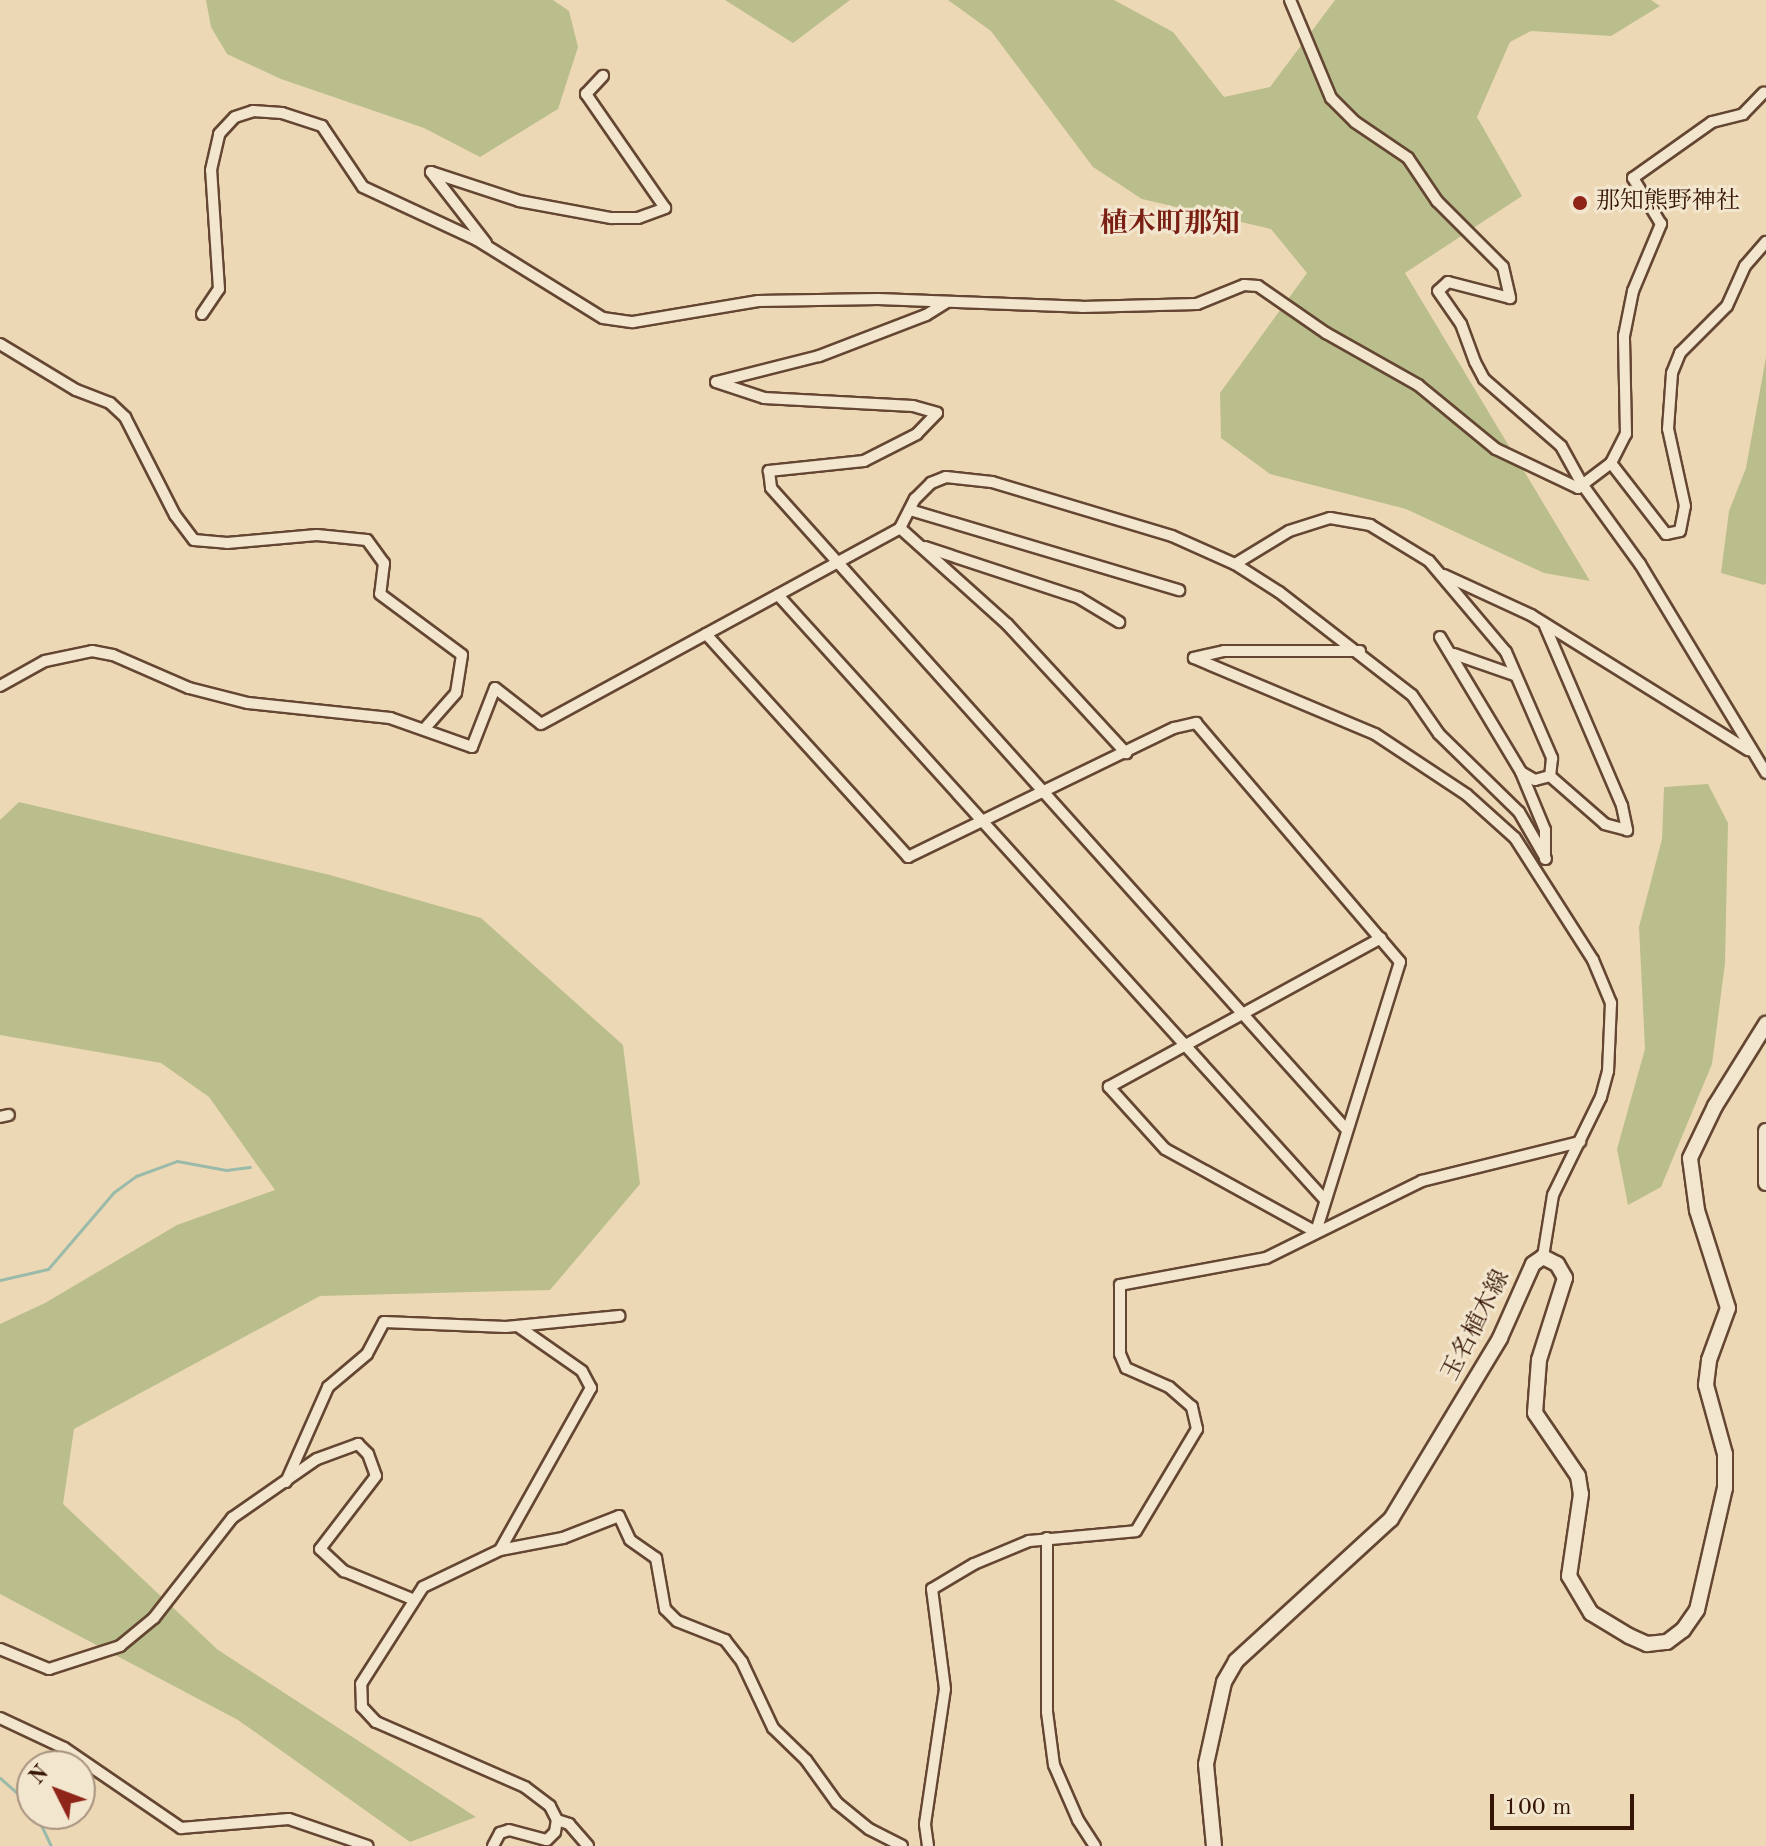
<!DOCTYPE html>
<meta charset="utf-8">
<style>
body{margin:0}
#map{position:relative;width:1766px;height:1846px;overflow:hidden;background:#edd8b5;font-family:"Old Standard TT","Noto Serif JP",serif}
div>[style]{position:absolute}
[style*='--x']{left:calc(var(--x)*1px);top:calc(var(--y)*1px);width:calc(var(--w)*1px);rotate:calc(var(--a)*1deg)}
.green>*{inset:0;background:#babe8c}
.stream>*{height:3px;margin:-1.5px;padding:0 1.5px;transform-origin:1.5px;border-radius:1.5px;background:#9abaaa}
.roads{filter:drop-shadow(2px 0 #644632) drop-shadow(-2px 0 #644632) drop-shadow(0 2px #644632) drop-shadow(0 -2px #644632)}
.street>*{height:10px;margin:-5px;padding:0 5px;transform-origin:5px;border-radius:5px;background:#f3e6cf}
.secondary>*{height:14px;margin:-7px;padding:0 7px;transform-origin:7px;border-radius:7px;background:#f3e6cf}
.dots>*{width:22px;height:22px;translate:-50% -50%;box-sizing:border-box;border:4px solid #f3e6cf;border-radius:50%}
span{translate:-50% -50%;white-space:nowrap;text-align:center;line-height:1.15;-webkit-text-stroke:6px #f3e6cf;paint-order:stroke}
.poi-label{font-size:24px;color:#361506}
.left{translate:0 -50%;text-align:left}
.street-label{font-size:24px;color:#361506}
.quarter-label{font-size:28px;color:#7a1f14;font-weight:700}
.north{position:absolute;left:16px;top:1750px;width:80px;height:80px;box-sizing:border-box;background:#f3e6cf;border:2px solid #a7927f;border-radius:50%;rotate:312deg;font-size:22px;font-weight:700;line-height:32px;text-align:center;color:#361506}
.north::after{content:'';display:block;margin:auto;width:28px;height:36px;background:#8f2418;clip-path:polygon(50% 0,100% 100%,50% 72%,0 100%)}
.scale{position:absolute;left:1490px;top:1794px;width:144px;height:36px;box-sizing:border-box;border:4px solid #361506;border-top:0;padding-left:10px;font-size:24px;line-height:28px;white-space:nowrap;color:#361506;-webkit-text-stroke:6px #f3e6cf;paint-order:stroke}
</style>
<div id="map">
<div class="green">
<i style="clip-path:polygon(206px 0,553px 0,569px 11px,578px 47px,558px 109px,480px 157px,424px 128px,281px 79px,227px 54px,211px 27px)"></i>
<i style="clip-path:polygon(725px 0,850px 0,793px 43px)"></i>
<i style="clip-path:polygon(948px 0,1114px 0,1173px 32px,1224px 97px,1270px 87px,1335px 0,1651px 0,1660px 6px,1611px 36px,1531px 31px,1510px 42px,1477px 117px,1522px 196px,1405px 273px,1590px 581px,1544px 573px,1406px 509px,1270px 474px,1221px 438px,1220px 393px,1307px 273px,1271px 229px,1142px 199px,1093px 167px,991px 31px)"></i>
<i style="clip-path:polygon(1766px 357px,1766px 583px,1764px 585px,1721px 573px,1729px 511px,1746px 468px)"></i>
<i style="clip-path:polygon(1708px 784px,1728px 823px,1725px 963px,1712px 1064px,1661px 1187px,1628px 1205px,1617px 1149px,1645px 1049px,1639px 927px,1662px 839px,1664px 787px)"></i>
<i style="clip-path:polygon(19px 802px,330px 875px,481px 918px,623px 1045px,640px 1184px,550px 1290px,320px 1296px,74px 1429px,63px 1504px,218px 1650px,476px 1817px,410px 1842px,238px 1720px,0 1594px,0 1324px,45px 1303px,177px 1225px,275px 1190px,209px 1097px,161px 1063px,0 1035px,0 820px)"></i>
</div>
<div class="stream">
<i style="--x:0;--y:1280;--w:49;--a:-12.9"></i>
<i style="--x:48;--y:1269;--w:101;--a:-49.4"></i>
<i style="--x:114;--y:1192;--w:27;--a:-36"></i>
<i style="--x:136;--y:1176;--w:44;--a:-20.1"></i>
<i style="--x:177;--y:1161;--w:50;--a:10.4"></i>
<i style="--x:226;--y:1170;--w:24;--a:-7"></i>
<i style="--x:0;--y:1778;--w:43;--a:41.2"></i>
<i style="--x:36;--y:1814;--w:35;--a:65"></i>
</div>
<div class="roads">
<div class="street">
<i style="--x:1290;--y:0;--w:106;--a:67.3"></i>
<i style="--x:1331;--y:98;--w:34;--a:45"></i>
<i style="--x:1355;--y:122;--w:64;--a:34.2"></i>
<i style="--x:1408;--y:158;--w:52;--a:56"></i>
<i style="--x:1437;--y:201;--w:93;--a:45"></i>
<i style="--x:1503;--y:267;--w:32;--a:77"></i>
<i style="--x:1510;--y:298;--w:64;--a:-165.5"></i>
<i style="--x:1448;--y:282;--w:13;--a:138"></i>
<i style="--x:1438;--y:291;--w:40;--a:55.1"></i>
<i style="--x:1461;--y:324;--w:40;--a:69.8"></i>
<i style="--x:1475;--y:362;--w:19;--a:62"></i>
<i style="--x:1484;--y:379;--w:102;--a:41"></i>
<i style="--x:1561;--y:446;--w:43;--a:61.1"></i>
<i style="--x:1582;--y:484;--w:99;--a:54.1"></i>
<i style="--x:1640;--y:564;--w:244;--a:58.9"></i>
<i style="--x:486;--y:243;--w:90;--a:-127.8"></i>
<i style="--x:431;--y:172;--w:93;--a:18.2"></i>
<i style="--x:519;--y:201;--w:94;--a:10.5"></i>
<i style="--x:611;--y:218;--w:27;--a:0"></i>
<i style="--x:638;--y:218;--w:29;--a:-20"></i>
<i style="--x:665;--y:208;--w:139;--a:-124.7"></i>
<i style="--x:586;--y:94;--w:25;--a:-47"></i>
<i style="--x:947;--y:302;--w:25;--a:148"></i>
<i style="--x:926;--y:315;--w:115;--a:159"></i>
<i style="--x:819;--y:356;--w:106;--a:165.8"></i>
<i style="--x:716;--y:382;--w:51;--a:18.4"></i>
<i style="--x:764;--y:398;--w:149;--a:3.1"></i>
<i style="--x:913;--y:406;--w:25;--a:16"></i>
<i style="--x:937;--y:413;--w:29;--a:134"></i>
<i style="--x:917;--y:434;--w:59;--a:153"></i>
<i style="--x:864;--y:461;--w:96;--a:174"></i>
<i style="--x:769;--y:471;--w:17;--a:83"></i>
<i style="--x:771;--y:488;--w:861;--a:48.11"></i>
<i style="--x:202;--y:314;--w:30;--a:-56"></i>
<i style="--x:219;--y:289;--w:119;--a:-93.8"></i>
<i style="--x:211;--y:170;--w:37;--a:-77"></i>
<i style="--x:219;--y:134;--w:23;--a:-47"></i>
<i style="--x:235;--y:117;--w:19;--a:-18"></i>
<i style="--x:253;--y:111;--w:29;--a:4"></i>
<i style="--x:282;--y:113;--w:42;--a:18"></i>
<i style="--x:322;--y:126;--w:73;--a:56.1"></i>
<i style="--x:363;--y:187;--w:126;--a:24.9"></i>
<i style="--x:477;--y:240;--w:148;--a:31.8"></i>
<i style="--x:603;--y:318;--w:30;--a:8"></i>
<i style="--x:633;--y:322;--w:127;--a:-9.5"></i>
<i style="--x:758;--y:301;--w:120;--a:-1"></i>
<i style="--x:878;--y:299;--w:204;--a:2.2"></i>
<i style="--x:1082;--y:307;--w:115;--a:-1.5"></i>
<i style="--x:1197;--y:304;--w:51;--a:-22"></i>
<i style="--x:1244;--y:285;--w:14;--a:4"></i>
<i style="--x:1258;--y:286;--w:83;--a:34.7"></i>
<i style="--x:1326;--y:333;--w:106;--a:29.5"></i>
<i style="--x:1418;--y:385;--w:101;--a:39.4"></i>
<i style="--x:1496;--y:449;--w:91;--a:25.4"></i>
<i style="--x:1578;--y:488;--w:41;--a:-37.1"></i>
<i style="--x:1611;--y:463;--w:33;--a:-63"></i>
<i style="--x:1626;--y:434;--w:98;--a:-91.2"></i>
<i style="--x:1624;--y:336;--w:46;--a:-78.7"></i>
<i style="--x:1633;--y:291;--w:73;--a:-67.3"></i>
<i style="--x:1661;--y:224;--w:54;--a:-121.3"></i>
<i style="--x:1633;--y:178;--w:97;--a:-35.3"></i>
<i style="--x:1712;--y:122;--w:32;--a:-14"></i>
<i style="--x:1743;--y:114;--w:30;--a:-46"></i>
<i style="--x:0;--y:344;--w:89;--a:31.2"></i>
<i style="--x:76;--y:390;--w:36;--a:21"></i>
<i style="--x:110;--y:403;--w:21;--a:43"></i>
<i style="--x:125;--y:417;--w:110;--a:63"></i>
<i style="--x:175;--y:515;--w:31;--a:53"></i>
<i style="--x:194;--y:540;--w:33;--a:5"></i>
<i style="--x:227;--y:543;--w:90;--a:-5.1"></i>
<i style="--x:317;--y:535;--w:50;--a:5.7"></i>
<i style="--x:367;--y:540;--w:29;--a:54"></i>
<i style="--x:384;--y:563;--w:31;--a:97"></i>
<i style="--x:380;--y:594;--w:102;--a:36.6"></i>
<i style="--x:462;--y:655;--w:38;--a:99"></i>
<i style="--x:456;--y:693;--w:45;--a:131.4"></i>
<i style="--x:1611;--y:463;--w:90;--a:52.2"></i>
<i style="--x:1666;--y:534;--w:14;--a:-12"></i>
<i style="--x:1680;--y:531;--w:25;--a:-79"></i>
<i style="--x:1685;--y:506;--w:79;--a:-102.4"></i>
<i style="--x:1668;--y:429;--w:56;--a:-85.9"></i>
<i style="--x:1672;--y:373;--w:22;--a:-68"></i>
<i style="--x:1680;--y:353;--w:66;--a:-45"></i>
<i style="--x:1727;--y:306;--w:44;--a:-65.8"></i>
<i style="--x:1745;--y:266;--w:32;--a:-49"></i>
<i style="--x:910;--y:510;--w:281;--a:16.6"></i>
<i style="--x:900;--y:528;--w:144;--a:41.9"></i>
<i style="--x:1007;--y:624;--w:176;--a:47.3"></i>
<i style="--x:925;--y:547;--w:162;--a:18.3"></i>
<i style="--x:1079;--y:598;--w:47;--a:31"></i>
<i style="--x:1235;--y:564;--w:63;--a:-31.4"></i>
<i style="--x:1289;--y:531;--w:43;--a:-17.6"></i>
<i style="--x:1330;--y:518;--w:41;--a:9.9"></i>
<i style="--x:1370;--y:525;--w:69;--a:31.4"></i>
<i style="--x:1429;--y:561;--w:119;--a:49.8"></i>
<i style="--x:1506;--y:652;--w:116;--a:66.5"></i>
<i style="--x:1552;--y:758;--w:18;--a:96"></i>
<i style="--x:1444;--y:575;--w:96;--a:24.7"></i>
<i style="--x:1531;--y:615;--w:256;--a:31.9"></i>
<i style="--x:778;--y:595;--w:816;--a:47.88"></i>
<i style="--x:1545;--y:626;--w:196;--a:66.8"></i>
<i style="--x:1622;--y:806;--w:25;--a:78"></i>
<i style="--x:1627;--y:830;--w:23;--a:-165"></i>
<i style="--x:1605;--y:824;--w:73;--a:-138.9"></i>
<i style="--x:706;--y:634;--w:301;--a:47.8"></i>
<i style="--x:908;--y:857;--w:296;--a:-25.9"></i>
<i style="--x:1174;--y:728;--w:23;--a:-13"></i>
<i style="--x:1196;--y:723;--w:314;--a:49.5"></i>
<i style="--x:1400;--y:962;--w:283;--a:107.3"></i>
<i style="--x:1440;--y:637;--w:157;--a:59"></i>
<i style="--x:1521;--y:772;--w:63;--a:67.5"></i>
<i style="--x:1545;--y:830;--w:29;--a:90"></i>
<i style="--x:1360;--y:651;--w:136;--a:180"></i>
<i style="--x:1224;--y:651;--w:31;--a:167"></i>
<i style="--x:1194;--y:658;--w:196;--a:22.8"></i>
<i style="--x:1375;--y:734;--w:110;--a:33.5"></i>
<i style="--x:1467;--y:795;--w:64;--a:41.9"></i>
<i style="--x:1515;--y:838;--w:145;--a:57.4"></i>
<i style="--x:1593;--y:960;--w:47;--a:67.3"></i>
<i style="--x:1611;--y:1003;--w:68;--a:92.5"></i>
<i style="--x:1608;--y:1071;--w:27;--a:105"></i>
<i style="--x:1601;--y:1097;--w:109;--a:116.1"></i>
<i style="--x:1553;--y:1195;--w:63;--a:99.2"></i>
<i style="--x:1454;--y:654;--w:64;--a:19.3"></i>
<i style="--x:0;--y:686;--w:51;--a:-29.1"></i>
<i style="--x:45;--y:661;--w:48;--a:-12"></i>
<i style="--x:92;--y:651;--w:21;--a:11"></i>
<i style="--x:113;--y:655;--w:83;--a:23.5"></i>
<i style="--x:189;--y:688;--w:61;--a:14.3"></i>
<i style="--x:248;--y:703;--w:143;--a:6"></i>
<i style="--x:390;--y:718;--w:87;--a:19.5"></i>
<i style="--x:472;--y:747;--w:63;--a:-68.7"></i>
<i style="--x:495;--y:688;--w:58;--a:38"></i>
<i style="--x:541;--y:724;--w:409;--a:-28.6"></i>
<i style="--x:900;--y:528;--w:33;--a:-63"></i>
<i style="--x:915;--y:499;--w:23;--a:-45"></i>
<i style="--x:931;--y:483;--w:16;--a:-22"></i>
<i style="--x:946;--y:477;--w:46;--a:6.2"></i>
<i style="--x:992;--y:482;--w:188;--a:16.7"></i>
<i style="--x:1172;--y:536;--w:69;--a:24"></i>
<i style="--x:1235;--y:564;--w:52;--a:32.5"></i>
<i style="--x:1279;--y:592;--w:168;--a:37.8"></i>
<i style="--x:1412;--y:695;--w:47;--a:55.3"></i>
<i style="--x:1439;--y:734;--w:112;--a:44.3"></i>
<i style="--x:1519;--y:812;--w:54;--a:60.1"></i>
<i style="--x:1521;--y:772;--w:16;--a:30"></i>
<i style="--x:1535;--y:780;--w:16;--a:-15"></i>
<i style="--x:0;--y:1117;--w:9;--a:-13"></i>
<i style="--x:1316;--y:1232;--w:172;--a:-151.2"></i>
<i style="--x:1165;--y:1149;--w:84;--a:-132.1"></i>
<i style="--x:1109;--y:1087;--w:310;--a:-28.7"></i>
<i style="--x:286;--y:1482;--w:104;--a:-66.1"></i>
<i style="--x:328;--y:1387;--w:51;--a:-40.2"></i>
<i style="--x:367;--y:1354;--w:36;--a:-62"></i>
<i style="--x:384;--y:1322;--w:122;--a:2.3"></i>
<i style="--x:506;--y:1327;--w:114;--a:-5.6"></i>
<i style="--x:1047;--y:1538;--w:174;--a:90"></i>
<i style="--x:1047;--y:1712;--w:53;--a:82.5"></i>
<i style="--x:1054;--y:1765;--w:60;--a:66.4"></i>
<i style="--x:1078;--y:1820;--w:31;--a:57"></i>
<i style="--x:500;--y:1550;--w:186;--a:-60.7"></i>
<i style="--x:591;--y:1388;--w:19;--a:-118"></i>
<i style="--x:582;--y:1371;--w:77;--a:-145.1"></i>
<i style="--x:0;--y:1649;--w:53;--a:22.2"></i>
<i style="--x:49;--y:1669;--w:75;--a:-17.9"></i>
<i style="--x:120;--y:1646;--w:44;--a:-39.5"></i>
<i style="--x:154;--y:1618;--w:127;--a:-52"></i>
<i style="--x:232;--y:1518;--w:103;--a:-34.8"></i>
<i style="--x:317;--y:1459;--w:44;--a:-20.1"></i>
<i style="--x:358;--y:1444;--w:14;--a:45"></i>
<i style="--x:368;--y:1454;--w:23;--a:70"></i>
<i style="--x:376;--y:1476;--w:92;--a:127.5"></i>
<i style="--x:320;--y:1549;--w:33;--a:43"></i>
<i style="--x:344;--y:1571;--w:74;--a:22.4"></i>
<i style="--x:0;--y:1718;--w:71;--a:25.1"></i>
<i style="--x:64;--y:1748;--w:142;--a:34.4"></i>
<i style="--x:181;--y:1828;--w:108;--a:-4.8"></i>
<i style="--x:289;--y:1819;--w:83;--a:18.9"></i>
<i style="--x:557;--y:1820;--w:13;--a:18"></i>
<i style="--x:569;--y:1824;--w:29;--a:49"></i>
<i style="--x:493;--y:1846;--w:15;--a:-62"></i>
<i style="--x:500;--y:1833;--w:9;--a:-18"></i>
<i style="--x:509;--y:1830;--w:39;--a:15"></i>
<i style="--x:547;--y:1840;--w:11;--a:-45"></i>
<i style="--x:555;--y:1832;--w:12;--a:-81"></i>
<i style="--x:557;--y:1820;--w:16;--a:-117"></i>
<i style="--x:550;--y:1806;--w:31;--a:-143"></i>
<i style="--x:525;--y:1787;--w:163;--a:-156.4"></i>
<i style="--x:376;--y:1722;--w:21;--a:-133"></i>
<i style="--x:362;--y:1707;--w:23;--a:-92"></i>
<i style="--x:361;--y:1684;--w:115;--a:-57.4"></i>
<i style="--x:423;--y:1587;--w:85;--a:-25.7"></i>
<i style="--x:500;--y:1550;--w:64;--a:-10.8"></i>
<i style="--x:563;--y:1538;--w:60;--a:-21.4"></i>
<i style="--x:619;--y:1516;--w:26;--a:65"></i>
<i style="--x:630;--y:1540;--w:32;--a:35"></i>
<i style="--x:656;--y:1558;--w:52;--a:80"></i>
<i style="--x:665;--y:1609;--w:17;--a:45"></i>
<i style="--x:677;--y:1621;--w:52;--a:21.6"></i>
<i style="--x:725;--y:1640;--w:28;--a:52"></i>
<i style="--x:742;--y:1662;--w:73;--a:64.8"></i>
<i style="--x:773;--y:1728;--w:46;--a:44.1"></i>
<i style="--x:806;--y:1760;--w:53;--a:54.2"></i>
<i style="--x:837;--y:1803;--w:41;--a:39.1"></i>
<i style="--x:869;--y:1829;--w:37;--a:27"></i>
<i style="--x:928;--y:1846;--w:22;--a:-98"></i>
<i style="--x:925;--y:1824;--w:136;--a:-81.6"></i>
<i style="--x:945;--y:1689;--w:101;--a:-97.4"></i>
<i style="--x:932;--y:1589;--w:49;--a:-30.8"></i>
<i style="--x:974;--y:1564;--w:60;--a:-22.7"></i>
<i style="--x:1029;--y:1541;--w:107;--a:-5.3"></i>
<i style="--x:1136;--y:1531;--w:119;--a:-59.1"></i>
<i style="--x:1197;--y:1429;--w:23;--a:-103"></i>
<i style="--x:1192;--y:1407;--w:30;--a:-139"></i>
<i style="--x:1169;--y:1387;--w:47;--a:-156.2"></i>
<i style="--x:1126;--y:1368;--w:15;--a:-113"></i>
<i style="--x:1120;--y:1354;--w:69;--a:-90"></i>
<i style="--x:1120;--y:1285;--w:148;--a:-10.5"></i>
<i style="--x:1266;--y:1258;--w:174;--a:-26.3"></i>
<i style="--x:1422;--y:1181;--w:163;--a:-13.9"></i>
</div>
<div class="secondary">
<i style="--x:1766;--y:1131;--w:52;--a:90"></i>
<i style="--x:1214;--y:1846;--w:82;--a:-95.6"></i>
<i style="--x:1206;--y:1764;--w:84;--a:-77.6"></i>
<i style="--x:1224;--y:1682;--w:24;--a:-60"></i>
<i style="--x:1236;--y:1661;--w:210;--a:-42.5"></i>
<i style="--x:1391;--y:1519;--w:211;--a:-58.9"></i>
<i style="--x:1500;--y:1338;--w:81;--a:-66"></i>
<i style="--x:1533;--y:1264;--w:12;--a:-35"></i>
<i style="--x:1543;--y:1257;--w:16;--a:27"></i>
<i style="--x:1557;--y:1264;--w:16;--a:60"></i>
<i style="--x:1565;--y:1278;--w:86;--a:107.6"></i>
<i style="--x:1539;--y:1360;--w:53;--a:94.3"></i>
<i style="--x:1535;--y:1413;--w:76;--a:55.7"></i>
<i style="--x:1578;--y:1476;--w:18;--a:81"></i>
<i style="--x:1581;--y:1494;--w:83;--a:98.3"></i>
<i style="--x:1569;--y:1576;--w:43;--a:59.3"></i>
<i style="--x:1591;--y:1613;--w:44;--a:31.2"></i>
<i style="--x:1629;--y:1636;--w:20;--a:24"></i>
<i style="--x:1647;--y:1644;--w:20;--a:-6"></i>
<i style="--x:1667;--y:1642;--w:20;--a:-37"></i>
<i style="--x:1683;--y:1630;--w:24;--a:-55"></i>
<i style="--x:1697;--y:1610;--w:125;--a:-77.1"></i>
<i style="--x:1725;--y:1488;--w:34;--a:-90"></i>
<i style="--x:1725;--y:1454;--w:72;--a:-105.4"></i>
<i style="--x:1706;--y:1385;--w:25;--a:-83"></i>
<i style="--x:1709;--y:1360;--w:55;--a:-69.9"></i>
<i style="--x:1728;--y:1308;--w:103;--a:-107.6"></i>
<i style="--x:1697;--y:1210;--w:52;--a:-97.7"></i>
<i style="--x:1690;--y:1158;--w:58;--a:-64.3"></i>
<i style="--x:1715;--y:1106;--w:97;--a:-58.1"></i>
</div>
</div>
<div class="dots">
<i style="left:1580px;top:203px;background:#8f2418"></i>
</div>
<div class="poi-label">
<span class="left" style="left:1596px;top:203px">那知熊野神社</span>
</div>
<div class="street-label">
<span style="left:1477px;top:1326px;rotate:-63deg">玉名植木線</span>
</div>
<div class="quarter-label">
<span style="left:1170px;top:225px">植木町那知</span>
</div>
<div class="north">N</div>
<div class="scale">100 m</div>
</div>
